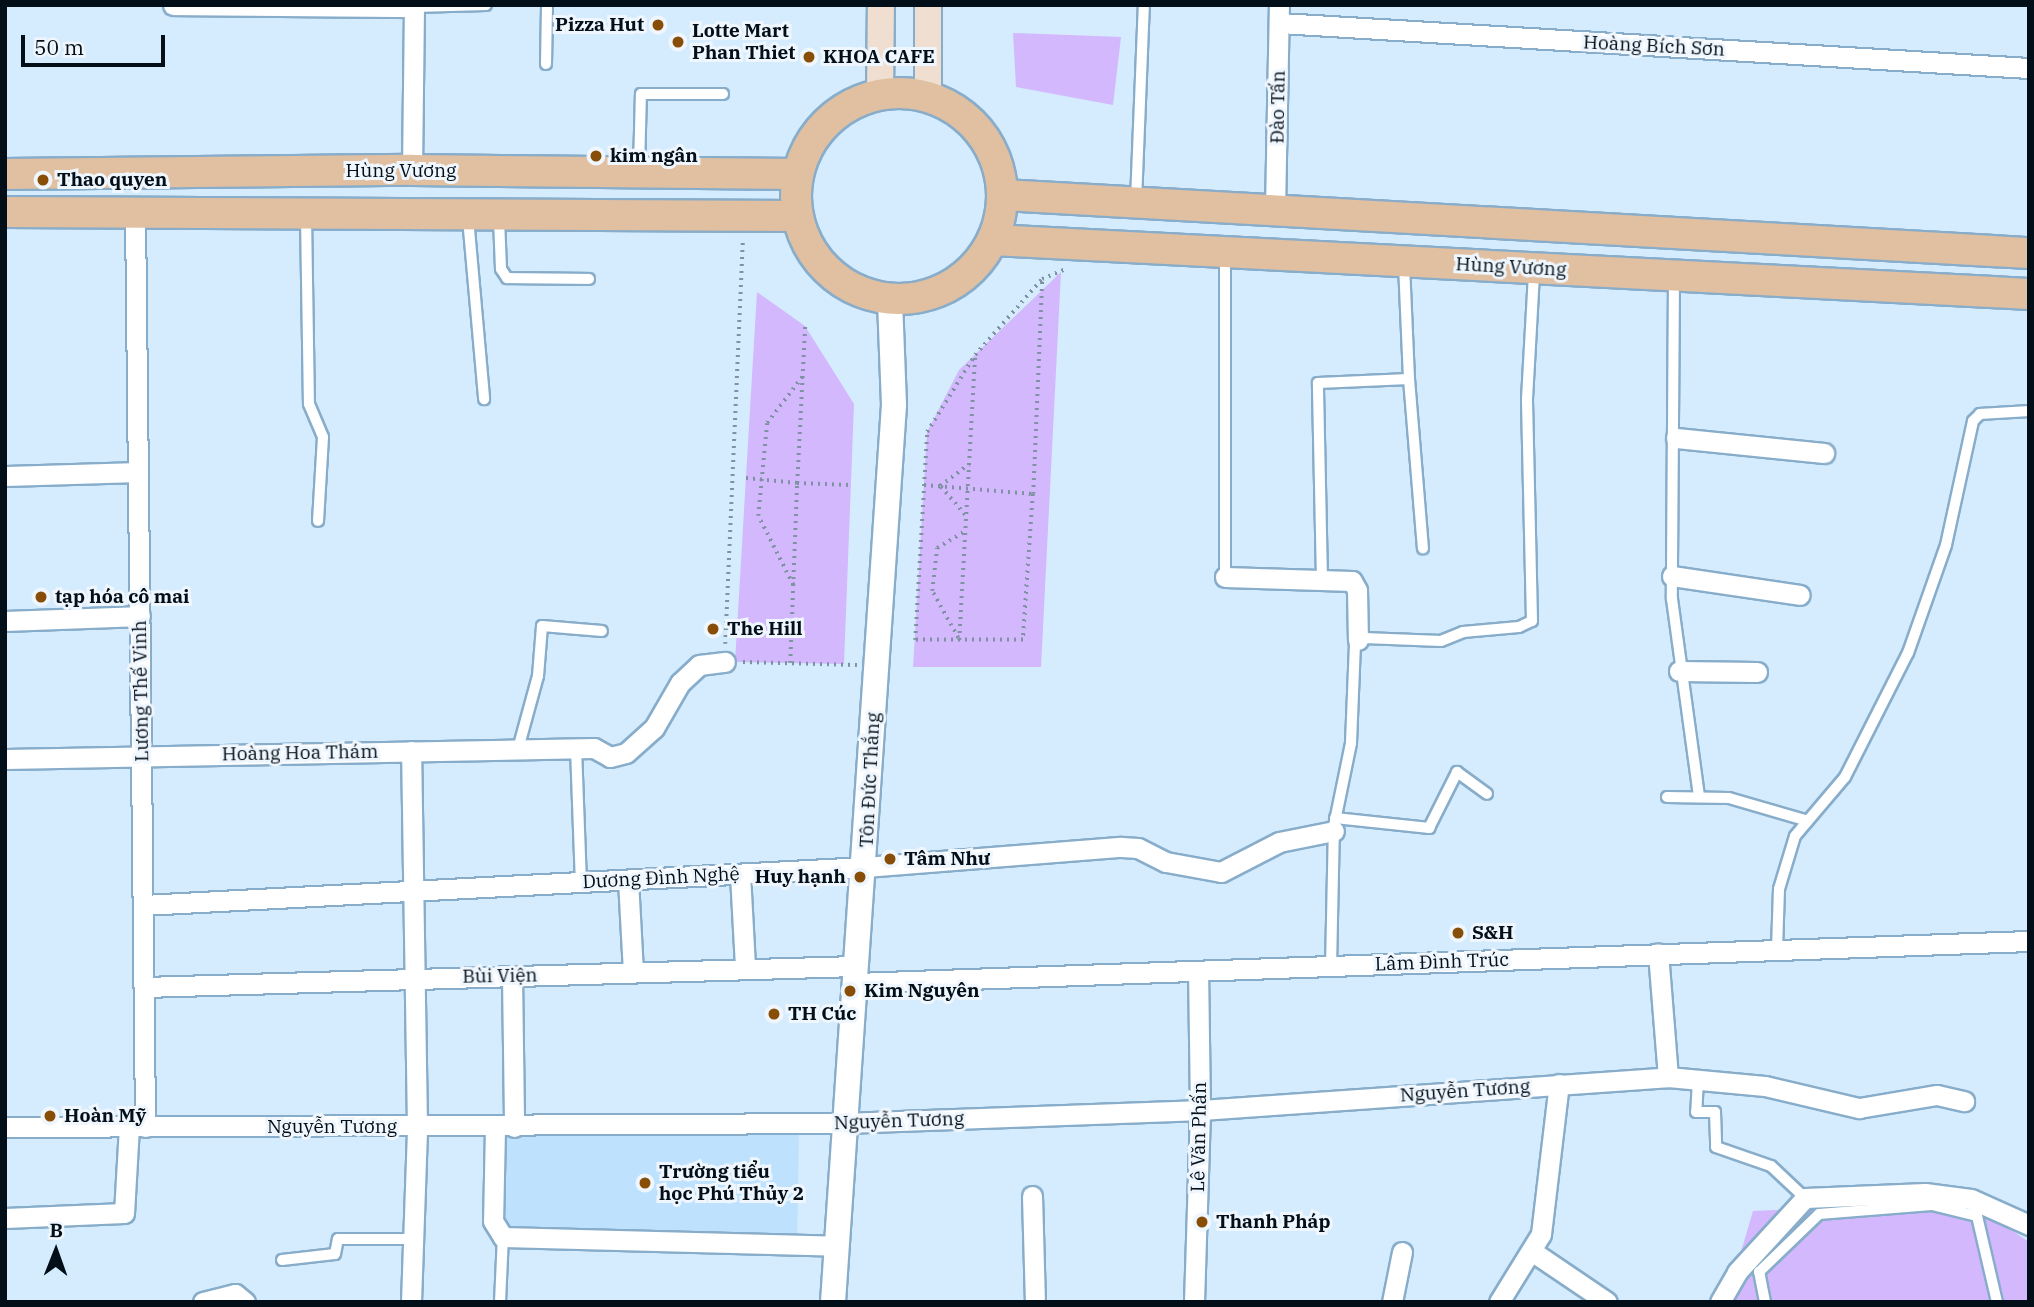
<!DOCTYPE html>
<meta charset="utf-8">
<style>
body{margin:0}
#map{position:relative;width:2034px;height:1307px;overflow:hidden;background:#d5ecfe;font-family:"IBM Plex Serif",serif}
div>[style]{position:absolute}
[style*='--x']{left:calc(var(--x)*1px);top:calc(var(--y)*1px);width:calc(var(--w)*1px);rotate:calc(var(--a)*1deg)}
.built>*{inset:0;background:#bee2fe;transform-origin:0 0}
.green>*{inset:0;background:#d3b8fd}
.path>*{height:3.5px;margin-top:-1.75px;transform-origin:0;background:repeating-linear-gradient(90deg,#7f92a1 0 2px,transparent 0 7px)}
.roads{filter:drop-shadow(2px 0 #88adca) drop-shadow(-2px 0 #88adca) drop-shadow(0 2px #88adca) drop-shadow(0 -2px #88adca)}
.service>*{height:10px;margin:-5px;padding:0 5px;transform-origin:5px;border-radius:5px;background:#fff}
.minor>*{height:19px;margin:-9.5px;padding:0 9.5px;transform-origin:9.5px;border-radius:9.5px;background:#fff}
.tertiary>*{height:24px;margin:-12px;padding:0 12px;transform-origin:12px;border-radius:12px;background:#fff}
.secondary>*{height:26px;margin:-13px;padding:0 13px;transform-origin:13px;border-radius:13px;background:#f0dfd0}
.primary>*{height:30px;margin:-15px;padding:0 15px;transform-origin:15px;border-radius:15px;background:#e1bfa1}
.primary>.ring{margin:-15px;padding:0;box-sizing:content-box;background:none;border:30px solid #e1bfa1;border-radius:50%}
.dots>*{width:19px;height:19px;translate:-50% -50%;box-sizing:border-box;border:4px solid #eff6fd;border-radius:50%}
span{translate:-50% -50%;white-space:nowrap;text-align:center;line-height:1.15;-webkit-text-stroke:6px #eff6fd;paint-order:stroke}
.poi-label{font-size:19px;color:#020e18;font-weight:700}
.right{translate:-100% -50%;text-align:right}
.left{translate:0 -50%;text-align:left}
.street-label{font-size:19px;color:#020e18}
.frame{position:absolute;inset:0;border:7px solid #020e18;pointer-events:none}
.north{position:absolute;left:21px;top:1216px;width:70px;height:70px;-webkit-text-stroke:5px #eff6fd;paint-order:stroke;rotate:1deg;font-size:19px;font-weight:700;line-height:28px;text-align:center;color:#020e18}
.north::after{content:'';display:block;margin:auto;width:24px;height:32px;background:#020e18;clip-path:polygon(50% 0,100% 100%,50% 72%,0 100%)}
.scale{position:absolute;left:21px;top:35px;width:144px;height:32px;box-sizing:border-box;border:4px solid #020e18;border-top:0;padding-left:9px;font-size:21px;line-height:24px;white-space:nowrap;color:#020e18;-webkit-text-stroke:5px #eff6fd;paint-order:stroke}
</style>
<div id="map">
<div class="built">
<i style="left:799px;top:1134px;width:108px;height:306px;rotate:91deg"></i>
</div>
<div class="green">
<i style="clip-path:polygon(1013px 33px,1121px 37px,1113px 105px,1016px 87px)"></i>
<i style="clip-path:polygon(1061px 272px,1041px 667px,913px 667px,927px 432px,959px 370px)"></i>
<i style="clip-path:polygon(757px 292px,805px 326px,854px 404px,844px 664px,735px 662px)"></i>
<i style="clip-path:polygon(1943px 1202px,1987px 1214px,2029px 1242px,2029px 1302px,1726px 1302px,1753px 1211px)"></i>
</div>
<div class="path">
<i style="--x:746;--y:478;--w:51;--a:5.6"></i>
<i style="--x:797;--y:483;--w:157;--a:-87.1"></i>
<i style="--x:924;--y:485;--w:109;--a:4.7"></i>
<i style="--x:1033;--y:494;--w:214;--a:-87.6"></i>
<i style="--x:1033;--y:494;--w:146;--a:93.9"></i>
<i style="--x:1023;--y:640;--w:108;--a:180"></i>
<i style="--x:915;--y:640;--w:208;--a:-86.7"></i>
<i style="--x:927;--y:432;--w:91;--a:-58.1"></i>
<i style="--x:975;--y:355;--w:101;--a:-48.6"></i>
<i style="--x:1042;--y:279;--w:26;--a:-23"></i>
<i style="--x:965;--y:515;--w:38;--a:-131"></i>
<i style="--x:940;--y:486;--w:36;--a:-37"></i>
<i style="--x:793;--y:585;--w:77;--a:-116.9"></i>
<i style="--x:758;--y:516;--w:93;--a:-84.5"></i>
<i style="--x:767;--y:423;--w:58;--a:-52.7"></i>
<i style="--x:958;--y:638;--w:54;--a:-119"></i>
<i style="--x:932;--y:591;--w:43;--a:-83.4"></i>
<i style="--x:937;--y:548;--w:33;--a:-31"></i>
<i style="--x:959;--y:640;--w:283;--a:-86.8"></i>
<i style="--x:725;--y:644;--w:405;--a:-87.5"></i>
<i style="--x:743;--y:662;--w:114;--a:1.5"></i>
<i style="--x:790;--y:663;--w:180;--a:-87.8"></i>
<i style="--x:797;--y:483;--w:54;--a:2.1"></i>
</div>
<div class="roads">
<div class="service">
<i style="--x:414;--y:7;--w:72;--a:-1.6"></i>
<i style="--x:546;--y:64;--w:59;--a:-89"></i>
<i style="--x:639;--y:168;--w:74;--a:-88.5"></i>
<i style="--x:641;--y:94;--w:82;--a:0"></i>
<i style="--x:1136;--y:201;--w:196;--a:-87.7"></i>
<i style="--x:306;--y:216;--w:188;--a:89.1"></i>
<i style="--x:309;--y:404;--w:36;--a:67"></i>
<i style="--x:323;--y:437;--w:84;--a:93.4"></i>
<i style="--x:468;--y:218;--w:182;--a:84.9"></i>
<i style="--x:499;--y:219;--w:50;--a:87.7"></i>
<i style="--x:501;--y:269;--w:11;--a:56"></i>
<i style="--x:507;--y:278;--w:82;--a:0.7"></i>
<i style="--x:1674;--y:279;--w:320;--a:90.4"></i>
<i style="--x:1672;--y:599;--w:200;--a:82.2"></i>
<i style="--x:1409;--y:379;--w:170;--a:85.3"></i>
<i style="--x:1225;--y:577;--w:321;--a:-90"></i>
<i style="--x:1322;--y:580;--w:197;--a:-91.2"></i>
<i style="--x:1318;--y:383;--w:91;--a:-2.5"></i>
<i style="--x:1409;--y:379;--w:113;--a:-92.5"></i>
<i style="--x:576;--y:748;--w:135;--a:87.9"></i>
<i style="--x:518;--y:749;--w:76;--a:-74.7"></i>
<i style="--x:538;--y:676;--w:50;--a:-85.4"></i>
<i style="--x:542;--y:626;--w:60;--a:4.8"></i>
<i style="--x:1667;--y:797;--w:62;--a:0.9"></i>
<i style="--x:1729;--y:798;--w:82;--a:16.2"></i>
<i style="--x:1335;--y:818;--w:95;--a:6.1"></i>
<i style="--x:1429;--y:828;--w:63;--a:-63.4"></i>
<i style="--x:1457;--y:772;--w:37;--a:36"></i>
<i style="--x:1777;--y:949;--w:60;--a:-88.1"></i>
<i style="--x:1779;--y:889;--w:55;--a:-73.2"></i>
<i style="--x:1795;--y:836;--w:77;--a:-49.7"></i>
<i style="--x:1845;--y:777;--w:139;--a:-63.1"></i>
<i style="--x:1908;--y:653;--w:114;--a:-70.6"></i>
<i style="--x:1946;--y:545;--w:127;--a:-77.7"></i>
<i style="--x:1973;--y:421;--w:10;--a:-45"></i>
<i style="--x:1980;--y:414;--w:49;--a:-3.5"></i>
<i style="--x:1331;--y:967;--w:141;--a:-88.8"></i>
<i style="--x:1334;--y:826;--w:85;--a:-78.4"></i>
<i style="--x:1351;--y:743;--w:99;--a:-87.7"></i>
<i style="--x:1355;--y:644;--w:11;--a:-34"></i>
<i style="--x:1364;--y:638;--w:77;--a:2.2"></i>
<i style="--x:1441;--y:641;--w:24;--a:-22"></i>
<i style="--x:1463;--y:632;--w:56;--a:-5.1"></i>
<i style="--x:1519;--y:627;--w:14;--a:-25"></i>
<i style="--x:1532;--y:621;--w:222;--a:-91.3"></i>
<i style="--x:1527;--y:399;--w:126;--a:-86.8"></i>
<i style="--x:1698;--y:1079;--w:33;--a:93"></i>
<i style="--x:1696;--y:1112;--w:19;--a:0"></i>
<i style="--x:1715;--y:1112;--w:35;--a:88"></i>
<i style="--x:1716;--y:1147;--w:58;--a:19.1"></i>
<i style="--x:1771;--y:1166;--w:47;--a:43.3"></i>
<i style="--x:282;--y:1260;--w:53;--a:-6.5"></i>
<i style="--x:335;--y:1254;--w:15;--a:-79"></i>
<i style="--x:338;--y:1239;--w:74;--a:0"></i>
<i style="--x:500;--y:1302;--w:65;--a:-87.4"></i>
<i style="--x:1765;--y:1302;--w:31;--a:-101"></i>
<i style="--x:1759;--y:1272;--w:83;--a:-44"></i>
<i style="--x:1819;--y:1214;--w:113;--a:-4.6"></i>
<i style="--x:1932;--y:1205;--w:46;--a:13.7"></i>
<i style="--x:1977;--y:1216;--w:88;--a:76.9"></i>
</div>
<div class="minor">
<i style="--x:173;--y:5;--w:241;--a:0.5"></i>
<i style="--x:1280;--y:23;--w:750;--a:3.44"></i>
<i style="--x:412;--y:170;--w:165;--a:-89.3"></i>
<i style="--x:1275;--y:210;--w:205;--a:-88.9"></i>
<i style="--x:135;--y:212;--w:915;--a:89.37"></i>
<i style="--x:1676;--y:438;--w:149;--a:5.8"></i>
<i style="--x:5;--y:476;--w:133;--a:-1.7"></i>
<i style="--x:1672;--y:576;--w:129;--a:8.4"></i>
<i style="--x:1225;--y:577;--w:127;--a:1.8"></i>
<i style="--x:1352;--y:581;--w:10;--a:61"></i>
<i style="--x:1357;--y:590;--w:50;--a:88.9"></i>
<i style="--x:5;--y:621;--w:135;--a:-2.1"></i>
<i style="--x:1679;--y:671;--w:78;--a:0.7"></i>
<i style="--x:5;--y:759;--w:589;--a:-1.07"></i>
<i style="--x:594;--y:748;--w:18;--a:29"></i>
<i style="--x:610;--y:757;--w:16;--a:-14"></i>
<i style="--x:626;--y:753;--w:38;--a:-42"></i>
<i style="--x:654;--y:728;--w:52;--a:-60"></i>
<i style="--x:680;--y:683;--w:26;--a:-43"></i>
<i style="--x:699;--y:665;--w:26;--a:-7"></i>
<i style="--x:740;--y:874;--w:93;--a:86.9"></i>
<i style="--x:628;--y:880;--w:92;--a:86.9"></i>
<i style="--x:143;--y:905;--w:723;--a:-3.01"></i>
<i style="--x:865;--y:867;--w:257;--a:-4.5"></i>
<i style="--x:1121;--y:847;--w:17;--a:3"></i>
<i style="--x:1138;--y:848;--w:31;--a:27"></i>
<i style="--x:1166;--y:862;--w:56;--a:10.3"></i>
<i style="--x:1221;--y:872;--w:65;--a:-27.3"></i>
<i style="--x:1279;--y:842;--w:56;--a:-11.3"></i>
<i style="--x:512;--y:976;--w:151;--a:89.2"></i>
<i style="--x:856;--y:983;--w:1174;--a:-2.05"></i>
<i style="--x:144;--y:987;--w:713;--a:-1.69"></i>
<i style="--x:1668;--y:1077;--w:97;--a:5.3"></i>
<i style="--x:1765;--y:1086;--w:97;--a:13.2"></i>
<i style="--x:1859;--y:1108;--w:79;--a:-9.5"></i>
<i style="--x:1937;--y:1095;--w:28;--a:13"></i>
<i style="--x:5;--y:1127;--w:841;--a:-0.27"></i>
<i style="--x:846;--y:1123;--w:354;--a:-2.1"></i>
<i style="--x:1200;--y:1110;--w:469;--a:-4"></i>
<i style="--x:1668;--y:1077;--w:124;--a:-94.6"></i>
<i style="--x:495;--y:1128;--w:93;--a:91.2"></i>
<i style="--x:493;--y:1221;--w:19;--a:58"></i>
<i style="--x:503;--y:1237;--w:334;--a:1.5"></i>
<i style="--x:1032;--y:1196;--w:106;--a:88.4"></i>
<i style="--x:5;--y:1218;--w:119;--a:-2.4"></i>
<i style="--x:124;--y:1213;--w:86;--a:-86.7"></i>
<i style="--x:1533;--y:1252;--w:89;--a:34"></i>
<i style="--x:203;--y:1302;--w:33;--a:-14"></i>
<i style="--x:235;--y:1294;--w:13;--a:39"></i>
<i style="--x:411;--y:1302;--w:175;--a:-88"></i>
<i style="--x:417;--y:1127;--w:376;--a:-90.9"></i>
<i style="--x:1194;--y:1302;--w:192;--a:-88.2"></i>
<i style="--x:1200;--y:1110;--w:137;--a:-90.8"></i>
<i style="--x:1392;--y:1302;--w:51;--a:-78.7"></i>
<i style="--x:1499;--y:1302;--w:80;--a:-58.3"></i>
<i style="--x:1541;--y:1234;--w:151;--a:-83.2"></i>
<i style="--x:1720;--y:1302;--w:34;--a:-60"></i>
<i style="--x:1737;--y:1272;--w:100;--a:-47.4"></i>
<i style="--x:1805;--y:1198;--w:120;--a:-2.4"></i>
<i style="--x:1925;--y:1193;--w:46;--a:7.4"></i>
<i style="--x:1971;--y:1199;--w:64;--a:24.1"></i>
</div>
<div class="tertiary">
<i style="--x:833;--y:1302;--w:899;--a:-86.11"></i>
<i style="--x:894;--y:405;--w:105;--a:-92.2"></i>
</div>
<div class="secondary">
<i style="--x:880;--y:94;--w:89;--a:-89.4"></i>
<i style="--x:928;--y:97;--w:92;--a:-90"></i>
</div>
<div class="primary">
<i class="ring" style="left:796px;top:93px;width:176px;height:176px"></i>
<i style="--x:5;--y:174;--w:407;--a:-0.6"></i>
<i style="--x:412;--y:170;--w:385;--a:0.6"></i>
<i style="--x:1003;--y:195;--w:1028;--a:3.24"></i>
<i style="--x:5;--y:212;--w:791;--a:0.29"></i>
<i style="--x:993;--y:240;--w:1037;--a:2.98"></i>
</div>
</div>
<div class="dots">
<i style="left:658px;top:25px;background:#884e07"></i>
<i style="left:678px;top:42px;background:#884e07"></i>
<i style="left:809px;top:57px;background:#884e07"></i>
<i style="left:596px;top:156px;background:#884e07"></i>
<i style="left:43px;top:180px;background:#884e07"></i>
<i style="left:41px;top:597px;background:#884e07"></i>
<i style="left:713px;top:629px;background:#884e07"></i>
<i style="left:890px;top:859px;background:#884e07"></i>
<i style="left:860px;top:877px;background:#884e07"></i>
<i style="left:1458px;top:933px;background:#884e07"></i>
<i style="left:850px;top:991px;background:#884e07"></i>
<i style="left:774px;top:1014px;background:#884e07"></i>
<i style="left:50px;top:1116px;background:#884e07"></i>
<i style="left:645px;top:1183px;background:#884e07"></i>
<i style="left:1202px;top:1222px;background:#884e07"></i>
</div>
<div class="poi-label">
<span class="right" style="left:644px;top:25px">Pizza Hut</span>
<span class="left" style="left:692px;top:42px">Lotte Mart<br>Phan Thiet</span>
<span class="left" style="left:823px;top:57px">KHOA CAFE</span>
<span class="left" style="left:610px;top:156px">kim ngân</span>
<span class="left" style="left:57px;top:180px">Thao quyen</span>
<span class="left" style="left:55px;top:597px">tạp hóa cô mai</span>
<span class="left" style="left:727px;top:629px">The Hill</span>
<span class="left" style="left:904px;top:859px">Tâm Như</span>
<span class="right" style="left:846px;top:877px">Huy hạnh</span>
<span class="left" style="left:1472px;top:933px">S&amp;H</span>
<span class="left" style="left:864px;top:991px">Kim Nguyên</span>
<span class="left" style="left:788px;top:1014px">TH Cúc</span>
<span class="left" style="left:64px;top:1116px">Hoàn Mỹ</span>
<span class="left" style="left:659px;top:1183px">Trường tiểu<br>học Phú Thủy 2</span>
<span class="left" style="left:1216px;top:1222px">Thanh Pháp</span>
</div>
<div class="street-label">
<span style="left:1654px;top:46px;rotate:3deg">Hoàng Bích Sơn</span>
<span style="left:1278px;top:107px;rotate:-89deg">Đào Tấn</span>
<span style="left:401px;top:171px">Hùng Vương</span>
<span style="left:1511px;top:267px;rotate:3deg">Hùng Vương</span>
<span style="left:141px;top:691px;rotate:-91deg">Lương Thế Vinh</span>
<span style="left:300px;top:753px;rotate:-1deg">Hoàng Hoa Thám</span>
<span style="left:870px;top:780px;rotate:-87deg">Tôn Đức Thắng</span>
<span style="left:661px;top:878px;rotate:-3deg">Dương Đình Nghệ</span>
<span style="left:1442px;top:962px;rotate:-2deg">Lâm Đình Trúc</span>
<span style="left:500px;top:976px;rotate:-1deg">Bùi Viện</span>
<span style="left:1465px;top:1091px;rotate:-4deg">Nguyễn Tương</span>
<span style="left:899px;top:1121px;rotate:-2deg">Nguyễn Tương</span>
<span style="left:332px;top:1127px">Nguyễn Tương</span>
<span style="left:1199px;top:1137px;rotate:-89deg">Lê Văn Phấn</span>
</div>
<div class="frame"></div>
<div class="north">B</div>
<div class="scale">50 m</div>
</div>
